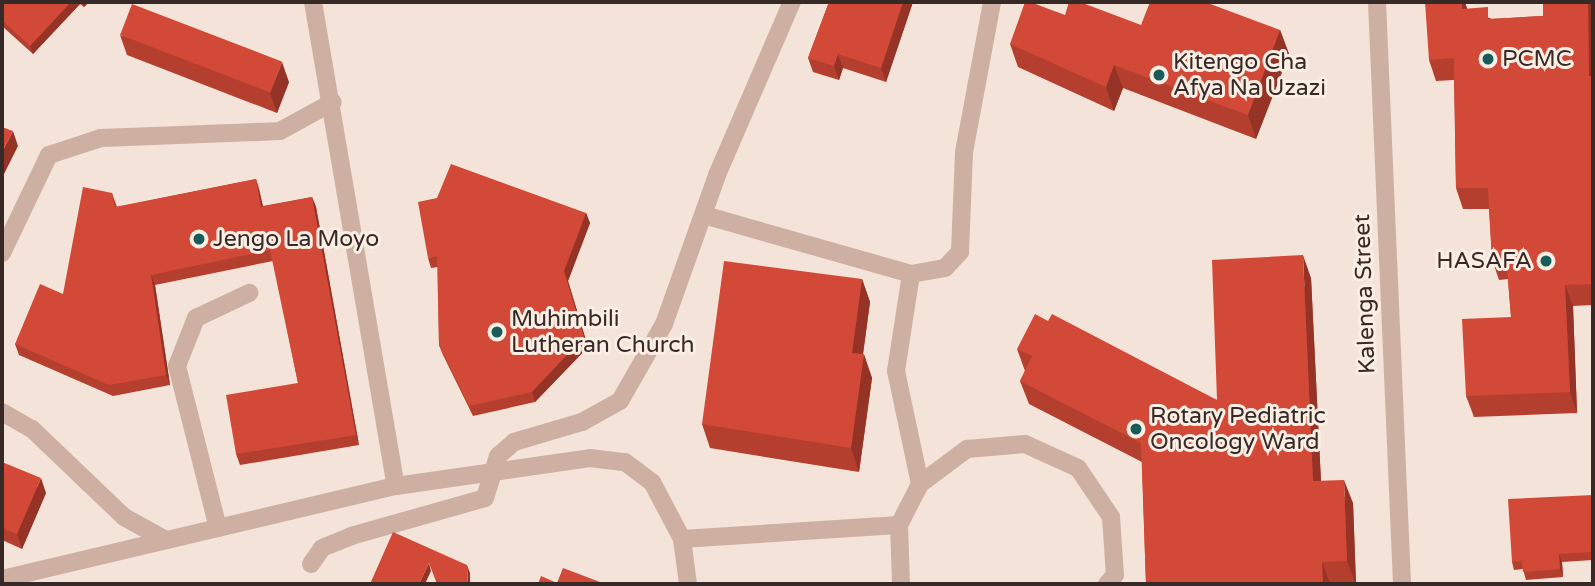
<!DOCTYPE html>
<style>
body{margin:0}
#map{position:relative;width:1595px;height:586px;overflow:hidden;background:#f4e3d8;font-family:"Varela Round",sans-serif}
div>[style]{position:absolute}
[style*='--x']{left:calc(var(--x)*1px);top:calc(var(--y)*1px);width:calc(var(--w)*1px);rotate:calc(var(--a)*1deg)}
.minor>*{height:18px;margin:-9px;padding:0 9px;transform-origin:9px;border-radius:9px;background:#cdb0a2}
.wall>*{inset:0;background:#b53f2f}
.shaded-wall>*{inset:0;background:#943326}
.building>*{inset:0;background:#d34937;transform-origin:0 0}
.dots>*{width:19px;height:19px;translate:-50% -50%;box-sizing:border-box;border:4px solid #fbeee4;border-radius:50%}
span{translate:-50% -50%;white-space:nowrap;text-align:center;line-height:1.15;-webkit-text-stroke:6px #fbeee4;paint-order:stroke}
.poi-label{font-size:23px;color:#372925}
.left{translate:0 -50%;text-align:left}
.right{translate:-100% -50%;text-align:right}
.street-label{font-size:23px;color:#372925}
.frame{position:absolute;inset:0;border:4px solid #372925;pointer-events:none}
</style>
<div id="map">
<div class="minor">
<i style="--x:313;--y:2;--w:491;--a:80.3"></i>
<i style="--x:1377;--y:2;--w:583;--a:87.54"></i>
<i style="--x:704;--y:215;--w:215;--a:15.9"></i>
<i style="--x:911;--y:274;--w:35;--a:-10"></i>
<i style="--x:945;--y:268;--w:22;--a:-47"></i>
<i style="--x:960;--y:252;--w:100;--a:-87.7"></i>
<i style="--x:964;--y:152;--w:153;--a:-79.4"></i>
<i style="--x:2;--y:253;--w:109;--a:-64.4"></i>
<i style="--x:49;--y:155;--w:55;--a:-18.1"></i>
<i style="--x:101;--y:138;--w:179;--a:-2.2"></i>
<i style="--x:280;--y:131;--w:60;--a:-28.7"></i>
<i style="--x:911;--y:274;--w:98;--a:98.8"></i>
<i style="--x:896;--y:371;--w:116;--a:78"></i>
<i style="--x:2;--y:412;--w:34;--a:30"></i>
<i style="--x:32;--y:429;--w:127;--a:43.7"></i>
<i style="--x:124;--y:517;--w:48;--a:28.7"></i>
<i style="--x:218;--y:528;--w:167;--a:-104.2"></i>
<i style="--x:177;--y:366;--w:52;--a:-68.4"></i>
<i style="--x:196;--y:318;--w:59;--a:-25.3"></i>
<i style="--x:682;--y:539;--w:217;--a:-3.7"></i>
<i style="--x:311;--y:564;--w:19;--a:-55"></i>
<i style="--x:322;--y:548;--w:31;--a:-22"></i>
<i style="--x:351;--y:536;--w:139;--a:-15.8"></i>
<i style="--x:485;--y:498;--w:44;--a:-72.8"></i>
<i style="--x:498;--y:456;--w:21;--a:-41"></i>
<i style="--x:514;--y:442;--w:71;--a:-16.4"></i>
<i style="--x:582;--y:422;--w:43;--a:-28.9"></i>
<i style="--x:620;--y:401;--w:89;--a:-60.3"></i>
<i style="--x:664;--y:324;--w:158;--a:-70.4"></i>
<i style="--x:717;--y:175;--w:189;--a:-66.6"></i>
<i style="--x:2;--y:579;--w:405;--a:-13.3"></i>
<i style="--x:396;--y:486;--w:196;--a:-8.2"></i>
<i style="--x:590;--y:458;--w:35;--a:7"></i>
<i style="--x:625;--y:462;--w:34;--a:37"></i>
<i style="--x:652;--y:482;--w:64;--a:62.2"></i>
<i style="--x:682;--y:539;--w:45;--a:82.4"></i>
<i style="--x:901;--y:584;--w:59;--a:-91.9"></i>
<i style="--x:899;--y:525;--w:46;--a:-62.9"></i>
<i style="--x:920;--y:484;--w:59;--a:-36.7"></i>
<i style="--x:967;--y:449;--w:58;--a:-4.9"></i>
<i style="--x:1025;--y:444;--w:58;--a:24.4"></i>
<i style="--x:1078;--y:468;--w:59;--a:56"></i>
<i style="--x:1111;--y:517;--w:58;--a:86.1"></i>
<i style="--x:1115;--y:575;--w:12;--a:132"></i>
</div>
<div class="wall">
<i style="clip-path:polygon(2px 2px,89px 2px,84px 7px,80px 4px,33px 54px,2px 26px)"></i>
<i style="clip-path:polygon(829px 2px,913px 2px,886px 82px,843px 68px,839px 80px,813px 72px,808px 58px)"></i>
<i style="clip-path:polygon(1593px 2px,1593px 305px,1573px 306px,1577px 413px,1474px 417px,1466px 396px,1511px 317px,1508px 279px,1499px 280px,1492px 259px,1489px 209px,1463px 209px,1456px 188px,1454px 80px,1436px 81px,1429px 60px,1468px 9px,1492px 19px,1543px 16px)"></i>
<i style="clip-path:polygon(1065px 15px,1141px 25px,1280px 30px,1289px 54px,1256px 139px,1123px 88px,1114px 111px,1018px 67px,1010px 44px)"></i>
<i style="clip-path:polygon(120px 35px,289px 82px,277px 113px,127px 55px)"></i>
<i style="clip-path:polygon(256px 179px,259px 189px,263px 206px,312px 197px,316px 207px,359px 445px,240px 465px,236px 454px,298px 383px,273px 261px,155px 285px,170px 385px,113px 396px,19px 355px,15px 344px,63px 294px,112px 193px,117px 207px)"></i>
<i style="clip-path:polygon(586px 213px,590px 223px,568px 281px,588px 347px,535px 402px,473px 416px,443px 355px,439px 345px,438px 267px,431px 268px,428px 258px)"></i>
<i style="clip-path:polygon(1311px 278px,1321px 481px,1353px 503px,1356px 584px,1146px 584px,1142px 462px,1029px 404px,1020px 381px,1025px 371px,1017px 349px,1217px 400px)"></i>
<i style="clip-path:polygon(862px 279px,870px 302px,863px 354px,872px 378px,859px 472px,710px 448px,702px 424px)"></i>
<i style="clip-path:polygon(2px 462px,46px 493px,22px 549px,2px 540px)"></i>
<i style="clip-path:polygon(1593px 496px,1593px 560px,1562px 562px,1563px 577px,1526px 580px,1523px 569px,1514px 570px,1512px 562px)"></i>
</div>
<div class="shaded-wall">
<i style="clip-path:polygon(71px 2px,79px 2px,80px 4px,33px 54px,30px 46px)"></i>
<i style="clip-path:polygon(82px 2px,89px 2px,84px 7px)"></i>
<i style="clip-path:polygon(903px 2px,913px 2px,886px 82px,881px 68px)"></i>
<i style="clip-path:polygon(1462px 2px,1465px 2px,1468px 11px,1462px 9px)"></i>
<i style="clip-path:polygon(1588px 2px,1593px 2px,1593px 86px,1589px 76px)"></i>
<i style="clip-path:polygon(1280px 30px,1289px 54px,1256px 139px,1248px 115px)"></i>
<i style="clip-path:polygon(838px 54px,843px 68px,839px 80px,834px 66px)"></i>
<i style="clip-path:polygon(282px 62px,289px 82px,277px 113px,270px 93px)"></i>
<i style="clip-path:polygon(1114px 65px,1123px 88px,1114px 111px,1106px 87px)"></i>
<i style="clip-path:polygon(13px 131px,18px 146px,2px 178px,2px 152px)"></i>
<i style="clip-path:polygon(256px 179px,259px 189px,265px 217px,261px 207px)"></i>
<i style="clip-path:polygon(312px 197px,316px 207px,359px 445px,356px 435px)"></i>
<i style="clip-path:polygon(586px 213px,590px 223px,568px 281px,588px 347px,535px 402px,532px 392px,564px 271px)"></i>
<i style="clip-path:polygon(1303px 255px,1311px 278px,1322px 504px,1313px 481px)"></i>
<i style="clip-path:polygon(151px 275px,155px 285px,170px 385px,166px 375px)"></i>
<i style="clip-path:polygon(862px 279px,870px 302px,860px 376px,852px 353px)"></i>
<i style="clip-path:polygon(1565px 285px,1573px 306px,1577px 413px,1570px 392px)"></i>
<i style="clip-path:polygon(864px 354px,872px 378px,859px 472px,851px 448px)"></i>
<i style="clip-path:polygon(41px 478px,46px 493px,22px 549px,17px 534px)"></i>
<i style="clip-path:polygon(1344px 480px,1353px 503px,1356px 584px,1347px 561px)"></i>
<i style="clip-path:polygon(1559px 554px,1562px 562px,1563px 577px,1560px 569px)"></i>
<i style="clip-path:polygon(1322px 562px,1330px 584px,1323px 584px)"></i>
<i style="clip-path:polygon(429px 563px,431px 571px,425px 584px,419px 584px)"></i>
<i style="clip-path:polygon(467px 565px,470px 573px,470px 584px,468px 584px)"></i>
</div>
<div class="building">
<i style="clip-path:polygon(2px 2px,71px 2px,30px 46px,2px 20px)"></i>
<i style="clip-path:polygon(829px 2px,903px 2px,881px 68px,838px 54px,834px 66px,808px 58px)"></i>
<i style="clip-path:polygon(1025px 2px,1030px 2px,1065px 15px,1069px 2px,1080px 2px,1141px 25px,1150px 2px,1205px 2px,1280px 30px,1248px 115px,1114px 65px,1106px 87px,1010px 44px)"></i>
<i style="clip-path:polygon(1425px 2px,1462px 2px,1462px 9px,1488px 7px,1488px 19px,1543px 16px,1543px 2px,1588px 2px,1589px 76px,1593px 76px,1593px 284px,1565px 285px,1570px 392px,1466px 396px,1462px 319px,1511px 317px,1506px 257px,1492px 259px,1488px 188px,1456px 188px,1454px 58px,1429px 60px)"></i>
<i style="left:132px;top:4px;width:161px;height:33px;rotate:21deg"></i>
<i style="clip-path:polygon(2px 127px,13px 131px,2px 152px)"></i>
<i style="clip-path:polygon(451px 164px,586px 213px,564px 271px,584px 337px,532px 392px,469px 406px,439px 345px,437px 256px,428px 258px,418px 202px,437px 198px)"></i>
<i style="clip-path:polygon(256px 179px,261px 207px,312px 197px,356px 435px,236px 454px,226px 395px,298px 383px,270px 250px,151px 275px,166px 375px,109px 385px,15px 344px,40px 284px,63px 294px,83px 187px,112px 193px,115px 207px)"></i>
<i style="clip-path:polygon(1303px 255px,1313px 481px,1344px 480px,1347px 561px,1322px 562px,1323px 584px,1146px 584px,1141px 443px,1020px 381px,1032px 356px,1017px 349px,1035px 314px,1048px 321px,1052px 314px,1217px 400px,1212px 260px)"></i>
<i style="clip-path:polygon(724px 261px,862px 279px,852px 353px,864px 354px,851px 448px,702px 424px)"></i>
<i style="clip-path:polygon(2px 462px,41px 478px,17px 534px,2px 528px)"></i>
<i style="clip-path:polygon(1593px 495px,1593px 552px,1559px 554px,1560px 569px,1523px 572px,1522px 561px,1512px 562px,1508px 499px)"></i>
<i style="clip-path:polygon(393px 532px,467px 565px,468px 584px,437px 584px,429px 563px,419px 584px,370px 584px)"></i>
<i style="clip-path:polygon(563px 568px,600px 582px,600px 584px,538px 584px,541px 576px,557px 583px)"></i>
</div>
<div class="dots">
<i style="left:1488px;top:59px;background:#175c58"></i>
<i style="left:1159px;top:75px;background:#175c58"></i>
<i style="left:199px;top:239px;background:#175c58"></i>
<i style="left:1546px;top:261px;background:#175c58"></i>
<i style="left:497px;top:332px;background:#175c58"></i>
<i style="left:1136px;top:429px;background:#175c58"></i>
</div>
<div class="poi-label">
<span class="left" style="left:1502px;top:59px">PCMC</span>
<span class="left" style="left:1173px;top:75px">Kitengo Cha<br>Afya Na Uzazi</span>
<span class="left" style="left:213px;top:239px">Jengo La Moyo</span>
<span class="right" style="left:1532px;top:261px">HASAFA</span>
<span class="left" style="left:511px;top:332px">Muhimbili<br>Lutheran Church</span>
<span class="left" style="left:1150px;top:429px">Rotary Pediatric<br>Oncology Ward</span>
</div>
<div class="street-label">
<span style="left:1365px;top:294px;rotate:-92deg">Kalenga Street</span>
</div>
<div class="frame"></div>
</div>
